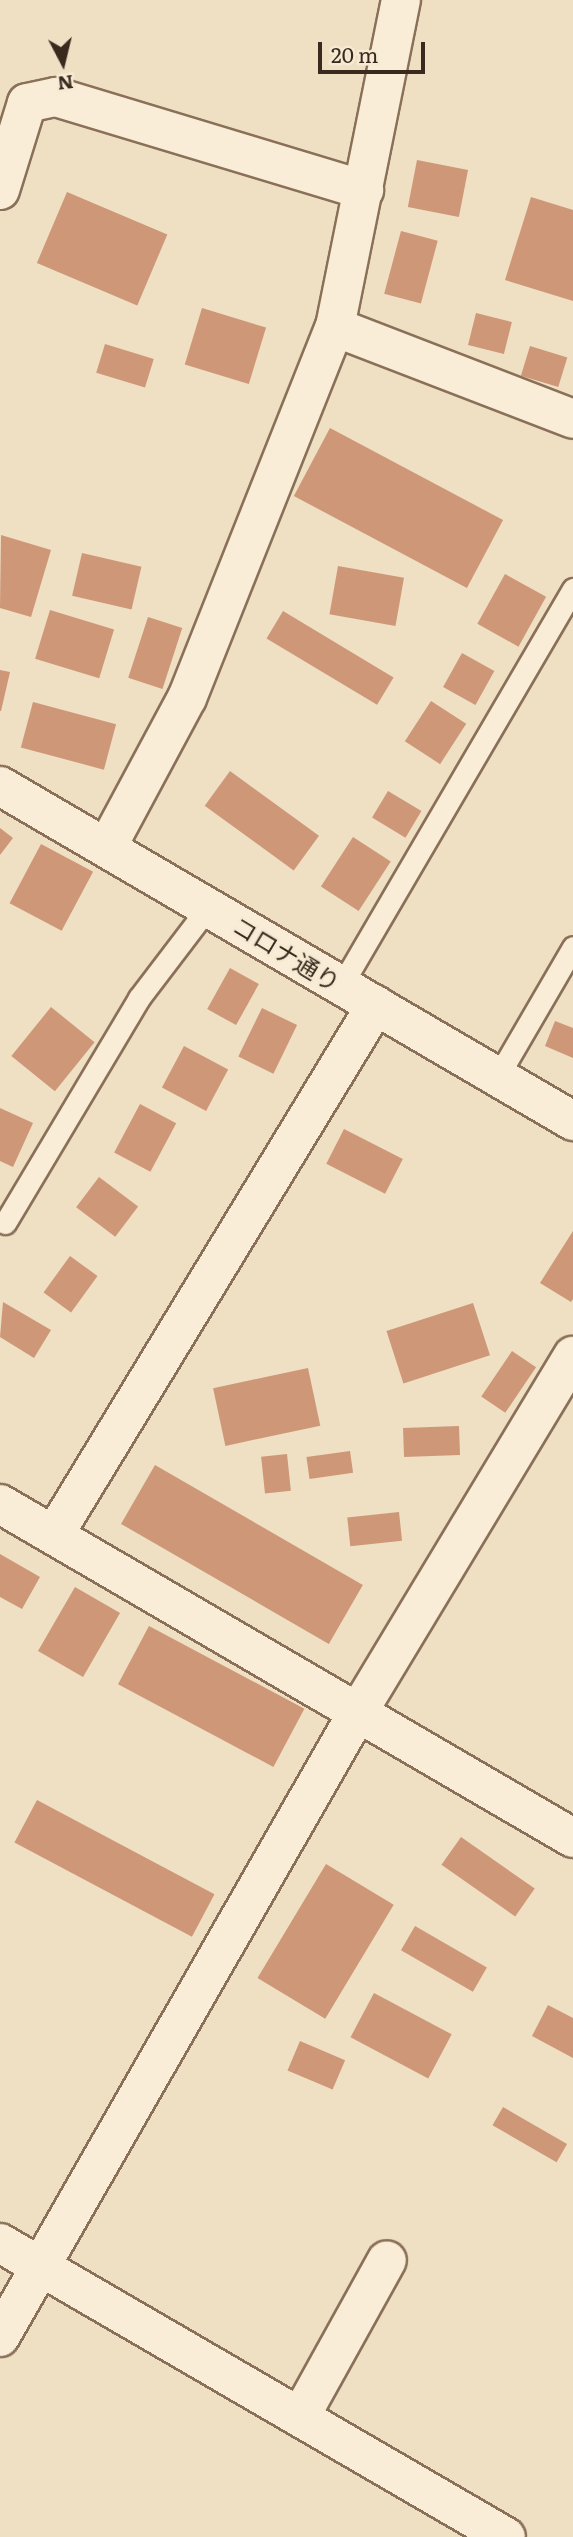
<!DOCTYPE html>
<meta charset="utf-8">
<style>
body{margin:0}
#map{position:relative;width:573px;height:2537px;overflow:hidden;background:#efdfc3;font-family:Literata,"Noto Sans JP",serif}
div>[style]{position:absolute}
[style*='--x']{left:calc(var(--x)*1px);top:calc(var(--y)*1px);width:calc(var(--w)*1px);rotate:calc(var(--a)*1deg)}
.building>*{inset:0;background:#ce9778;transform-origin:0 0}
.roads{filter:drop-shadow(2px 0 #8a7059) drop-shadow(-2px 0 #8a7059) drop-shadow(0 2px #8a7059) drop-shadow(0 -2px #8a7059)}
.service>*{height:21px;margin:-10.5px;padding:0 10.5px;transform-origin:10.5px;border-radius:10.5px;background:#faedd7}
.minor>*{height:38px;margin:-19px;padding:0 19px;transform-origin:19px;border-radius:19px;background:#faedd7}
.tertiary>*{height:38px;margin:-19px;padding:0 19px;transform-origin:19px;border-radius:19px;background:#faedd7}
span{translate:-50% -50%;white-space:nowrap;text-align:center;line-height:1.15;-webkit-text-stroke:5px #f6ead3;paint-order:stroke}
.street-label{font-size:24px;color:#3a2a1e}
.north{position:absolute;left:28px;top:28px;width:70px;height:70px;-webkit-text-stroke:5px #f6ead3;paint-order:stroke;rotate:173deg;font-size:19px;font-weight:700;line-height:28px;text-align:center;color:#3a2a1e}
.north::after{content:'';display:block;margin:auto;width:24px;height:32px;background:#3a2a1e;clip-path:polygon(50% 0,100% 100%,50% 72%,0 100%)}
.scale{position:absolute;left:318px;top:42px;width:107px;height:32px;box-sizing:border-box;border:4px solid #3a2a1e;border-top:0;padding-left:9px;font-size:21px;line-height:24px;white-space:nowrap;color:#3a2a1e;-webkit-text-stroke:5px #f6ead3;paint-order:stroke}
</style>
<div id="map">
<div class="building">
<i style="left:417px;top:160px;width:52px;height:48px;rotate:11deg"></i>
<i style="left:67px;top:192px;width:109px;height:77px;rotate:23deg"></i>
<i style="clip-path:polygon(531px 197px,573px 210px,573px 301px,505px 280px)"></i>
<i style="left:401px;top:231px;width:38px;height:65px;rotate:15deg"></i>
<i style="left:202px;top:308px;width:67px;height:59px;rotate:17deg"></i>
<i style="left:476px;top:313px;width:37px;height:33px;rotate:14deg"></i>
<i style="left:105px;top:344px;width:51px;height:30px;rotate:17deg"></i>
<i style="left:530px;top:346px;width:39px;height:31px;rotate:17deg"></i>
<i style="left:330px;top:428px;width:196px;height:77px;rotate:28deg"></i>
<i style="clip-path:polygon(1px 535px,51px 550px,31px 617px,0 608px)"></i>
<i style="left:82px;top:553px;width:61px;height:44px;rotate:13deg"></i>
<i style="left:338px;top:566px;width:67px;height:49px;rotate:10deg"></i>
<i style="left:505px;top:574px;width:47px;height:57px;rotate:29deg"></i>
<i style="left:50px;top:610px;width:67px;height:51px;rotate:17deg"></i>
<i style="left:283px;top:611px;width:129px;height:32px;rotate:31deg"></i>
<i style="left:148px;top:617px;width:36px;height:64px;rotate:18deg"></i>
<i style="left:462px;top:653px;width:37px;height:39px;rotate:29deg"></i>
<i style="clip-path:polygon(0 670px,10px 672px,1px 711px,0 711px)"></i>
<i style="left:431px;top:701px;width:42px;height:48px;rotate:33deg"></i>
<i style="left:33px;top:702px;width:86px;height:47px;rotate:15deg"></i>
<i style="left:230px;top:771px;width:110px;height:43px;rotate:36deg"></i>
<i style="left:388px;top:791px;width:39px;height:31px;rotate:31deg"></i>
<i style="clip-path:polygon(0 828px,13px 838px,0 855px)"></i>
<i style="left:353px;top:837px;width:45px;height:59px;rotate:33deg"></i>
<i style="left:41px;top:844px;width:59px;height:67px;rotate:28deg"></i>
<i style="left:230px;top:968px;width:33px;height:47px;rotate:29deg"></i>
<i style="left:51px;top:1007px;width:56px;height:63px;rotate:39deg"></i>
<i style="left:262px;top:1008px;width:39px;height:54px;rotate:26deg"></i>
<i style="clip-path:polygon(555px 1021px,573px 1028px,573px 1058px,545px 1046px)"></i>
<i style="left:184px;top:1046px;width:50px;height:47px;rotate:28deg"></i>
<i style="left:140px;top:1104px;width:41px;height:55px;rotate:28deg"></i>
<i style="clip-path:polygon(0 1108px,33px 1123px,13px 1167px,0 1161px)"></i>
<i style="left:344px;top:1129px;width:66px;height:39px;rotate:27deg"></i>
<i style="left:99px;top:1177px;width:49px;height:38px;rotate:37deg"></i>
<i style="clip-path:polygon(573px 1231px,573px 1299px,571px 1302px,540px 1283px)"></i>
<i style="left:70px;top:1256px;width:34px;height:45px;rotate:36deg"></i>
<i style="clip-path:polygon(3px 1302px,51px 1330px,34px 1358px,0 1337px)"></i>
<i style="left:473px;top:1303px;width:55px;height:91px;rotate:72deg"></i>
<i style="left:512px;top:1351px;width:29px;height:55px;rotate:34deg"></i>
<i style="left:308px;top:1368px;width:59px;height:97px;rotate:78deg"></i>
<i style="left:459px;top:1426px;width:29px;height:56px;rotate:88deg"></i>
<i style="left:350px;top:1451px;width:22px;height:44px;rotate:82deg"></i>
<i style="left:287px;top:1454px;width:37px;height:26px;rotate:84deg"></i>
<i style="left:155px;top:1465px;width:240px;height:68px;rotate:30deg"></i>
<i style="left:399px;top:1512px;width:29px;height:52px;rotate:84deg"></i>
<i style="clip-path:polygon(0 1554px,40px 1577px,22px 1609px,0 1597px)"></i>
<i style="left:75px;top:1587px;width:52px;height:74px;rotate:30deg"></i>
<i style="left:149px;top:1626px;width:176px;height:66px;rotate:28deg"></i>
<i style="left:37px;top:1800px;width:201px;height:48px;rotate:28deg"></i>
<i style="left:461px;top:1837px;width:90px;height:34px;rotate:35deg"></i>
<i style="left:326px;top:1864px;width:79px;height:133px;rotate:31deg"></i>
<i style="left:415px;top:1926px;width:83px;height:28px;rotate:30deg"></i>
<i style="left:374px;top:1993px;width:88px;height:50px;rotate:28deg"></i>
<i style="clip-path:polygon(548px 2005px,573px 2018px,573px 2058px,532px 2036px)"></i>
<i style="left:300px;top:2041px;width:49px;height:32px;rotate:23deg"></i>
<i style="left:503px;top:2107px;width:74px;height:21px;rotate:30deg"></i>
</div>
<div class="roads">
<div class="service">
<i style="--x:341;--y:986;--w:460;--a:-59.7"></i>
<i style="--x:498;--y:1076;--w:149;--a:-59.8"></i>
<i style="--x:5;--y:1223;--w:262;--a:-59.2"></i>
<i style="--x:139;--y:998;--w:116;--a:-52.7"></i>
</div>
<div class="minor">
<i style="--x:0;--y:190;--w:91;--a:-72.8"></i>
<i style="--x:27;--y:103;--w:30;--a:-12"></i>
<i style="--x:56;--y:97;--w:322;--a:16.8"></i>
<i style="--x:335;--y:327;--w:255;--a:21.1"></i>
<i style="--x:107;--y:847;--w:169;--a:-61.8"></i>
<i style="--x:187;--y:698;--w:399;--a:-68.3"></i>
<i style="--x:335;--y:327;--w:334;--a:-78.6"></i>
<i style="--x:0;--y:1504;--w:663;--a:30.24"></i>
<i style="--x:54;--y:1535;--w:620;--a:-58.72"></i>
<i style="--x:0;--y:2243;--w:585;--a:30.16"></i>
<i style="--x:0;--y:2337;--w:720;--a:-60.2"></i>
<i style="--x:358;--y:1712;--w:416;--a:-58.9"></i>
<i style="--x:300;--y:2417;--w:179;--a:-61"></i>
</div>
<div class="tertiary">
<i style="--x:0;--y:786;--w:664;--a:30.31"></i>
</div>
</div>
<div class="street-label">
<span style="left:287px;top:953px;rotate:31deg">コロナ通り</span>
</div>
<div class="north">N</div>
<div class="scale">20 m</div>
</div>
